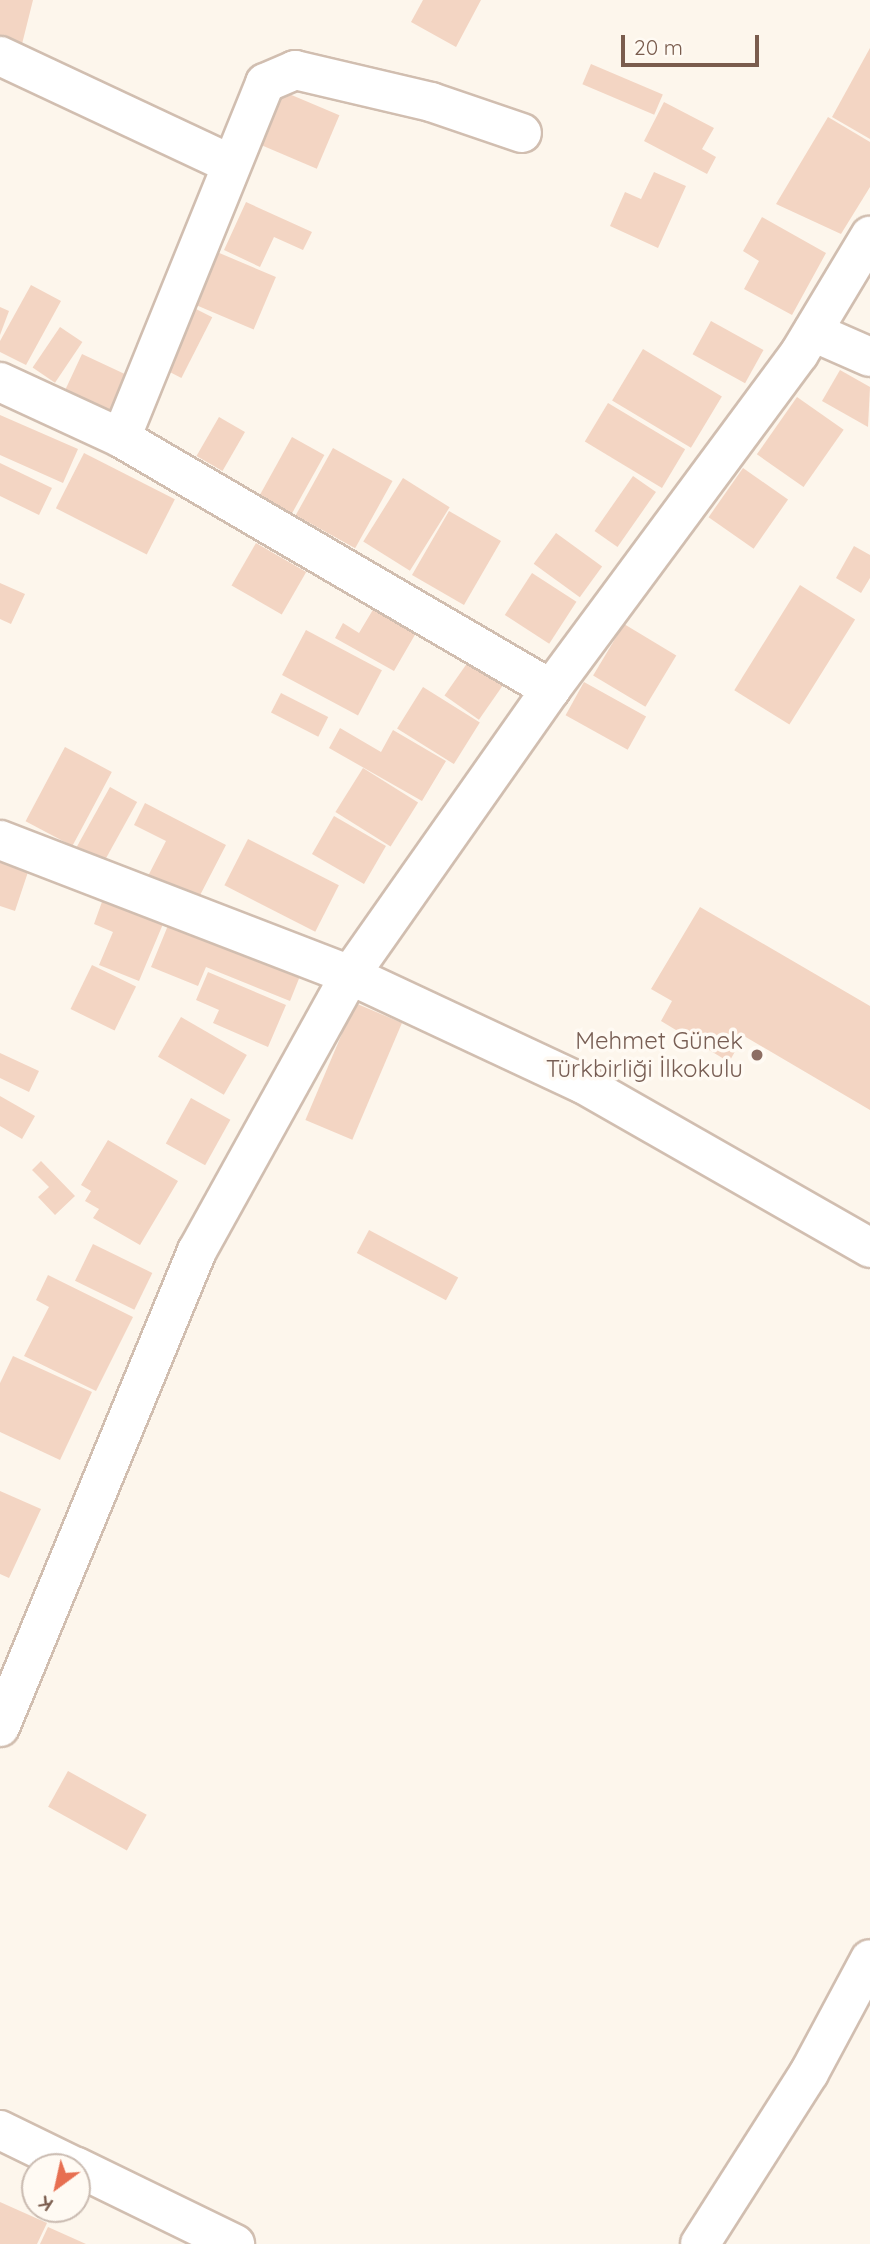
<!DOCTYPE html>
<meta charset="utf-8">
<style>
body{margin:0}
#map{position:relative;width:870px;height:2244px;overflow:hidden;background:#fdf6ec;font-family:Quicksand,sans-serif}
div>[style]{position:absolute}
[style*='--x']{left:calc(var(--x)*1px);top:calc(var(--y)*1px);width:calc(var(--w)*1px);rotate:calc(var(--a)*1deg)}
.building>*{inset:0;background:#f3d5c3;transform-origin:0 0}
.roads{filter:drop-shadow(2px 0 #d1beb0) drop-shadow(-2px 0 #d1beb0) drop-shadow(0 2px #d1beb0) drop-shadow(0 -2px #d1beb0)}
.minor>*{height:38px;margin:-19px;padding:0 19px;transform-origin:19px;border-radius:19px;background:#fff}
.dots>*{width:19px;height:19px;translate:-50% -50%;box-sizing:border-box;border:4px solid #fffaf3;border-radius:50%}
span{translate:-50% -50%;white-space:nowrap;text-align:center;line-height:1.15;-webkit-text-stroke:7px #fffaf3;paint-order:stroke}
.education-label{font-size:24px;color:#785e54}
.right{translate:-100% -50%;text-align:right}
.north{position:absolute;left:21px;top:2153px;width:70px;height:70px;box-sizing:border-box;background:#fffaf3;border:2px solid #cabbb1;border-radius:50%;rotate:213deg;font-size:19px;font-weight:700;line-height:28px;text-align:center;color:#7a5c4d}
.north::after{content:'';display:block;margin:auto;width:24px;height:32px;background:#e76f51;clip-path:polygon(50% 0,100% 100%,50% 72%,0 100%)}
.scale{position:absolute;left:621px;top:35px;width:138px;height:32px;box-sizing:border-box;border:4px solid #7a5c4d;border-top:0;padding-left:9px;font-size:21px;line-height:24px;white-space:nowrap;color:#7a5c4d;-webkit-text-stroke:5px #fffaf3;paint-order:stroke}
</style>
<div id="map">
<div class="building">
<i style="clip-path:polygon(0 0,33px 0,22px 44px,0 38px)"></i>
<i style="clip-path:polygon(423px 0,481px 0,456px 47px,411px 22px)"></i>
<i style="clip-path:polygon(870px 48px,870px 139px,832px 117px)"></i>
<i style="left:591px;top:64px;width:78px;height:22px;rotate:23deg"></i>
<i style="left:275px;top:88px;width:70px;height:58px;rotate:23deg"></i>
<i style="clip-path:polygon(664px 102px,714px 128px,702px 149px,716px 157px,707px 174px,644px 141px)"></i>
<i style="clip-path:polygon(828px 117px,870px 142px,870px 187px,841px 234px,776px 204px)"></i>
<i style="clip-path:polygon(654px 172px,686px 186px,658px 248px,610px 226px,625px 192px,641px 199px)"></i>
<i style="clip-path:polygon(246px 202px,312px 232px,303px 250px,274px 237px,260px 267px,224px 250px)"></i>
<i style="clip-path:polygon(762px 217px,826px 253px,792px 315px,744px 289px,759px 261px,743px 251px)"></i>
<i style="left:217px;top:252px;width:64px;height:57px;rotate:23deg"></i>
<i style="clip-path:polygon(31px 285px,61px 301px,26px 365px,0 352px,0 341px)"></i>
<i style="left:190px;top:306px;width:25px;height:68px;rotate:27deg"></i>
<i style="clip-path:polygon(0 307px,9px 311px,0 335px)"></i>
<i style="left:711px;top:321px;width:60px;height:38px;rotate:29deg"></i>
<i style="left:60px;top:327px;width:27px;height:49px;rotate:34deg"></i>
<i style="left:643px;top:349px;width:92px;height:60px;rotate:31deg"></i>
<i style="left:82px;top:354px;width:56px;height:45px;rotate:25deg"></i>
<i style="clip-path:polygon(840px 370px,870px 387px,868px 427px,822px 401px)"></i>
<i style="left:797px;top:397px;width:57px;height:70px;rotate:35deg"></i>
<i style="left:608px;top:403px;width:90px;height:45px;rotate:31deg"></i>
<i style="clip-path:polygon(0 415px,78px 449px,63px 483px,0 455px)"></i>
<i style="left:219px;top:417px;width:30px;height:45px;rotate:30deg"></i>
<i style="left:292px;top:437px;width:37px;height:70px;rotate:29deg"></i>
<i style="left:333px;top:448px;width:68px;height:77px;rotate:29deg"></i>
<i style="left:84px;top:453px;width:102px;height:62px;rotate:27deg"></i>
<i style="clip-path:polygon(0 463px,52px 488px,39px 515px,0 496px)"></i>
<i style="left:743px;top:468px;width:55px;height:60px;rotate:35deg"></i>
<i style="left:633px;top:476px;width:28px;height:67px;rotate:35deg"></i>
<i style="left:403px;top:478px;width:55px;height:75px;rotate:32deg"></i>
<i style="left:449px;top:511px;width:60px;height:74px;rotate:30deg"></i>
<i style="left:556px;top:533px;width:57px;height:38px;rotate:36deg"></i>
<i style="left:256px;top:543px;width:58px;height:49px;rotate:30deg"></i>
<i style="clip-path:polygon(854px 546px,870px 555px,870px 578px,861px 593px,836px 578px)"></i>
<i style="left:532px;top:573px;width:53px;height:50px;rotate:33deg"></i>
<i style="clip-path:polygon(0 583px,25px 594px,11px 624px,0 619px)"></i>
<i style="left:800px;top:585px;width:65px;height:124px;rotate:32deg"></i>
<i style="clip-path:polygon(374px 608px,416px 633px,394px 671px,335px 638px,343px 623px,359px 633px)"></i>
<i style="left:624px;top:624px;width:61px;height:60px;rotate:31deg"></i>
<i style="left:306px;top:630px;width:86px;height:51px;rotate:28deg"></i>
<i style="left:468px;top:662px;width:42px;height:41px;rotate:35deg"></i>
<i style="left:584px;top:682px;width:71px;height:38px;rotate:29deg"></i>
<i style="left:423px;top:687px;width:67px;height:49px;rotate:32deg"></i>
<i style="left:281px;top:693px;width:53px;height:22px;rotate:27deg"></i>
<i style="clip-path:polygon(340px 728px,381px 752px,393px 730px,446px 761px,422px 801px,329px 748px)"></i>
<i style="left:65px;top:747px;width:53px;height:84px;rotate:28deg"></i>
<i style="left:363px;top:768px;width:65px;height:52px;rotate:32deg"></i>
<i style="left:110px;top:787px;width:31px;height:69px;rotate:29deg"></i>
<i style="clip-path:polygon(145px 803px,226px 845px,196px 903px,147px 878px,166px 841px,134px 825px)"></i>
<i style="left:334px;top:816px;width:60px;height:44px;rotate:30deg"></i>
<i style="left:248px;top:839px;width:102px;height:52px;rotate:27deg"></i>
<i style="clip-path:polygon(0 856px,30px 866px,15px 911px,0 906px)"></i>
<i style="clip-path:polygon(103px 899px,163px 924px,139px 981px,99px 965px,113px 932px,94px 924px)"></i>
<i style="clip-path:polygon(700px 907px,870px 1006px,870px 1110px,744px 1036px,729px 1062px,661px 1021px,672px 1001px,651px 989px)"></i>
<i style="clip-path:polygon(169px 923px,300px 976px,290px 1001px,206px 967px,198px 986px,151px 967px)"></i>
<i style="left:92px;top:965px;width:49px;height:49px;rotate:26deg"></i>
<i style="clip-path:polygon(208px 972px,286px 1005px,268px 1047px,213px 1023px,219px 1010px,196px 1000px)"></i>
<i style="left:355px;top:1003px;width:51px;height:127px;rotate:23deg"></i>
<i style="left:181px;top:1017px;width:76px;height:46px;rotate:30deg"></i>
<i style="clip-path:polygon(0 1053px,39px 1071px,29px 1092px,0 1078px)"></i>
<i style="clip-path:polygon(0 1096px,35px 1116px,22px 1139px,0 1126px)"></i>
<i style="left:191px;top:1098px;width:45px;height:52px;rotate:29deg"></i>
<i style="clip-path:polygon(108px 1140px,178px 1181px,140px 1245px,93px 1218px,99px 1209px,85px 1201px,91px 1191px,81px 1185px)"></i>
<i style="clip-path:polygon(41px 1161px,75px 1196px,55px 1215px,38px 1197px,49px 1187px,32px 1170px)"></i>
<i style="left:369px;top:1230px;width:101px;height:26px;rotate:28deg"></i>
<i style="left:93px;top:1244px;width:66px;height:41px;rotate:26deg"></i>
<i style="clip-path:polygon(48px 1275px,133px 1317px,96px 1391px,24px 1356px,49px 1307px,36px 1300px)"></i>
<i style="clip-path:polygon(13px 1356px,92px 1392px,60px 1460px,0 1432px,0 1383px)"></i>
<i style="clip-path:polygon(0 1491px,41px 1509px,9px 1578px,0 1574px)"></i>
<i style="left:68px;top:1771px;width:90px;height:41px;rotate:29deg"></i>
<i style="clip-path:polygon(0 2202px,47px 2223px,37px 2244px,0 2244px)"></i>
<i style="clip-path:polygon(48px 2227px,86px 2244px,40px 2244px)"></i>
</div>
<div class="roads">
<div class="minor">
<i style="--x:0;--y:56;--w:255;--a:25.1"></i>
<i style="--x:813;--y:332;--w:62;--a:23.7"></i>
<i style="--x:0;--y:382;--w:133;--a:24.8"></i>
<i style="--x:121;--y:438;--w:498;--a:30.3"></i>
<i style="--x:121;--y:438;--w:383;--a:-67.9"></i>
<i style="--x:265;--y:83;--w:33;--a:-23"></i>
<i style="--x:295;--y:70;--w:140;--a:13.2"></i>
<i style="--x:431;--y:102;--w:96;--a:18.8"></i>
<i style="--x:0;--y:840;--w:375;--a:21.1"></i>
<i style="--x:350;--y:975;--w:257;--a:25.1"></i>
<i style="--x:583;--y:1084;--w:331;--a:29.7"></i>
<i style="--x:0;--y:1727;--w:515;--a:-67.52"></i>
<i style="--x:197;--y:1251;--w:316;--a:-61"></i>
<i style="--x:350;--y:975;--w:350;--a:-54.9"></i>
<i style="--x:551;--y:689;--w:417;--a:-53.5"></i>
<i style="--x:799;--y:354;--w:138;--a:-59"></i>
<i style="--x:0;--y:2130;--w:85;--a:26"></i>
<i style="--x:77;--y:2167;--w:176;--a:26"></i>
<i style="--x:700;--y:2244;--w:203;--a:-57.5"></i>
<i style="--x:809;--y:2073;--w:129;--a:-61.8"></i>
</div>
</div>
<div class="dots">
<i style="left:757px;top:1055px;background:#8d6e63"></i>
</div>
<div class="education-label">
<span class="right" style="left:743px;top:1055px">Mehmet Günek<br>Türkbirliği İlkokulu</span>
</div>
<div class="north">K</div>
<div class="scale">20 m</div>
</div>
